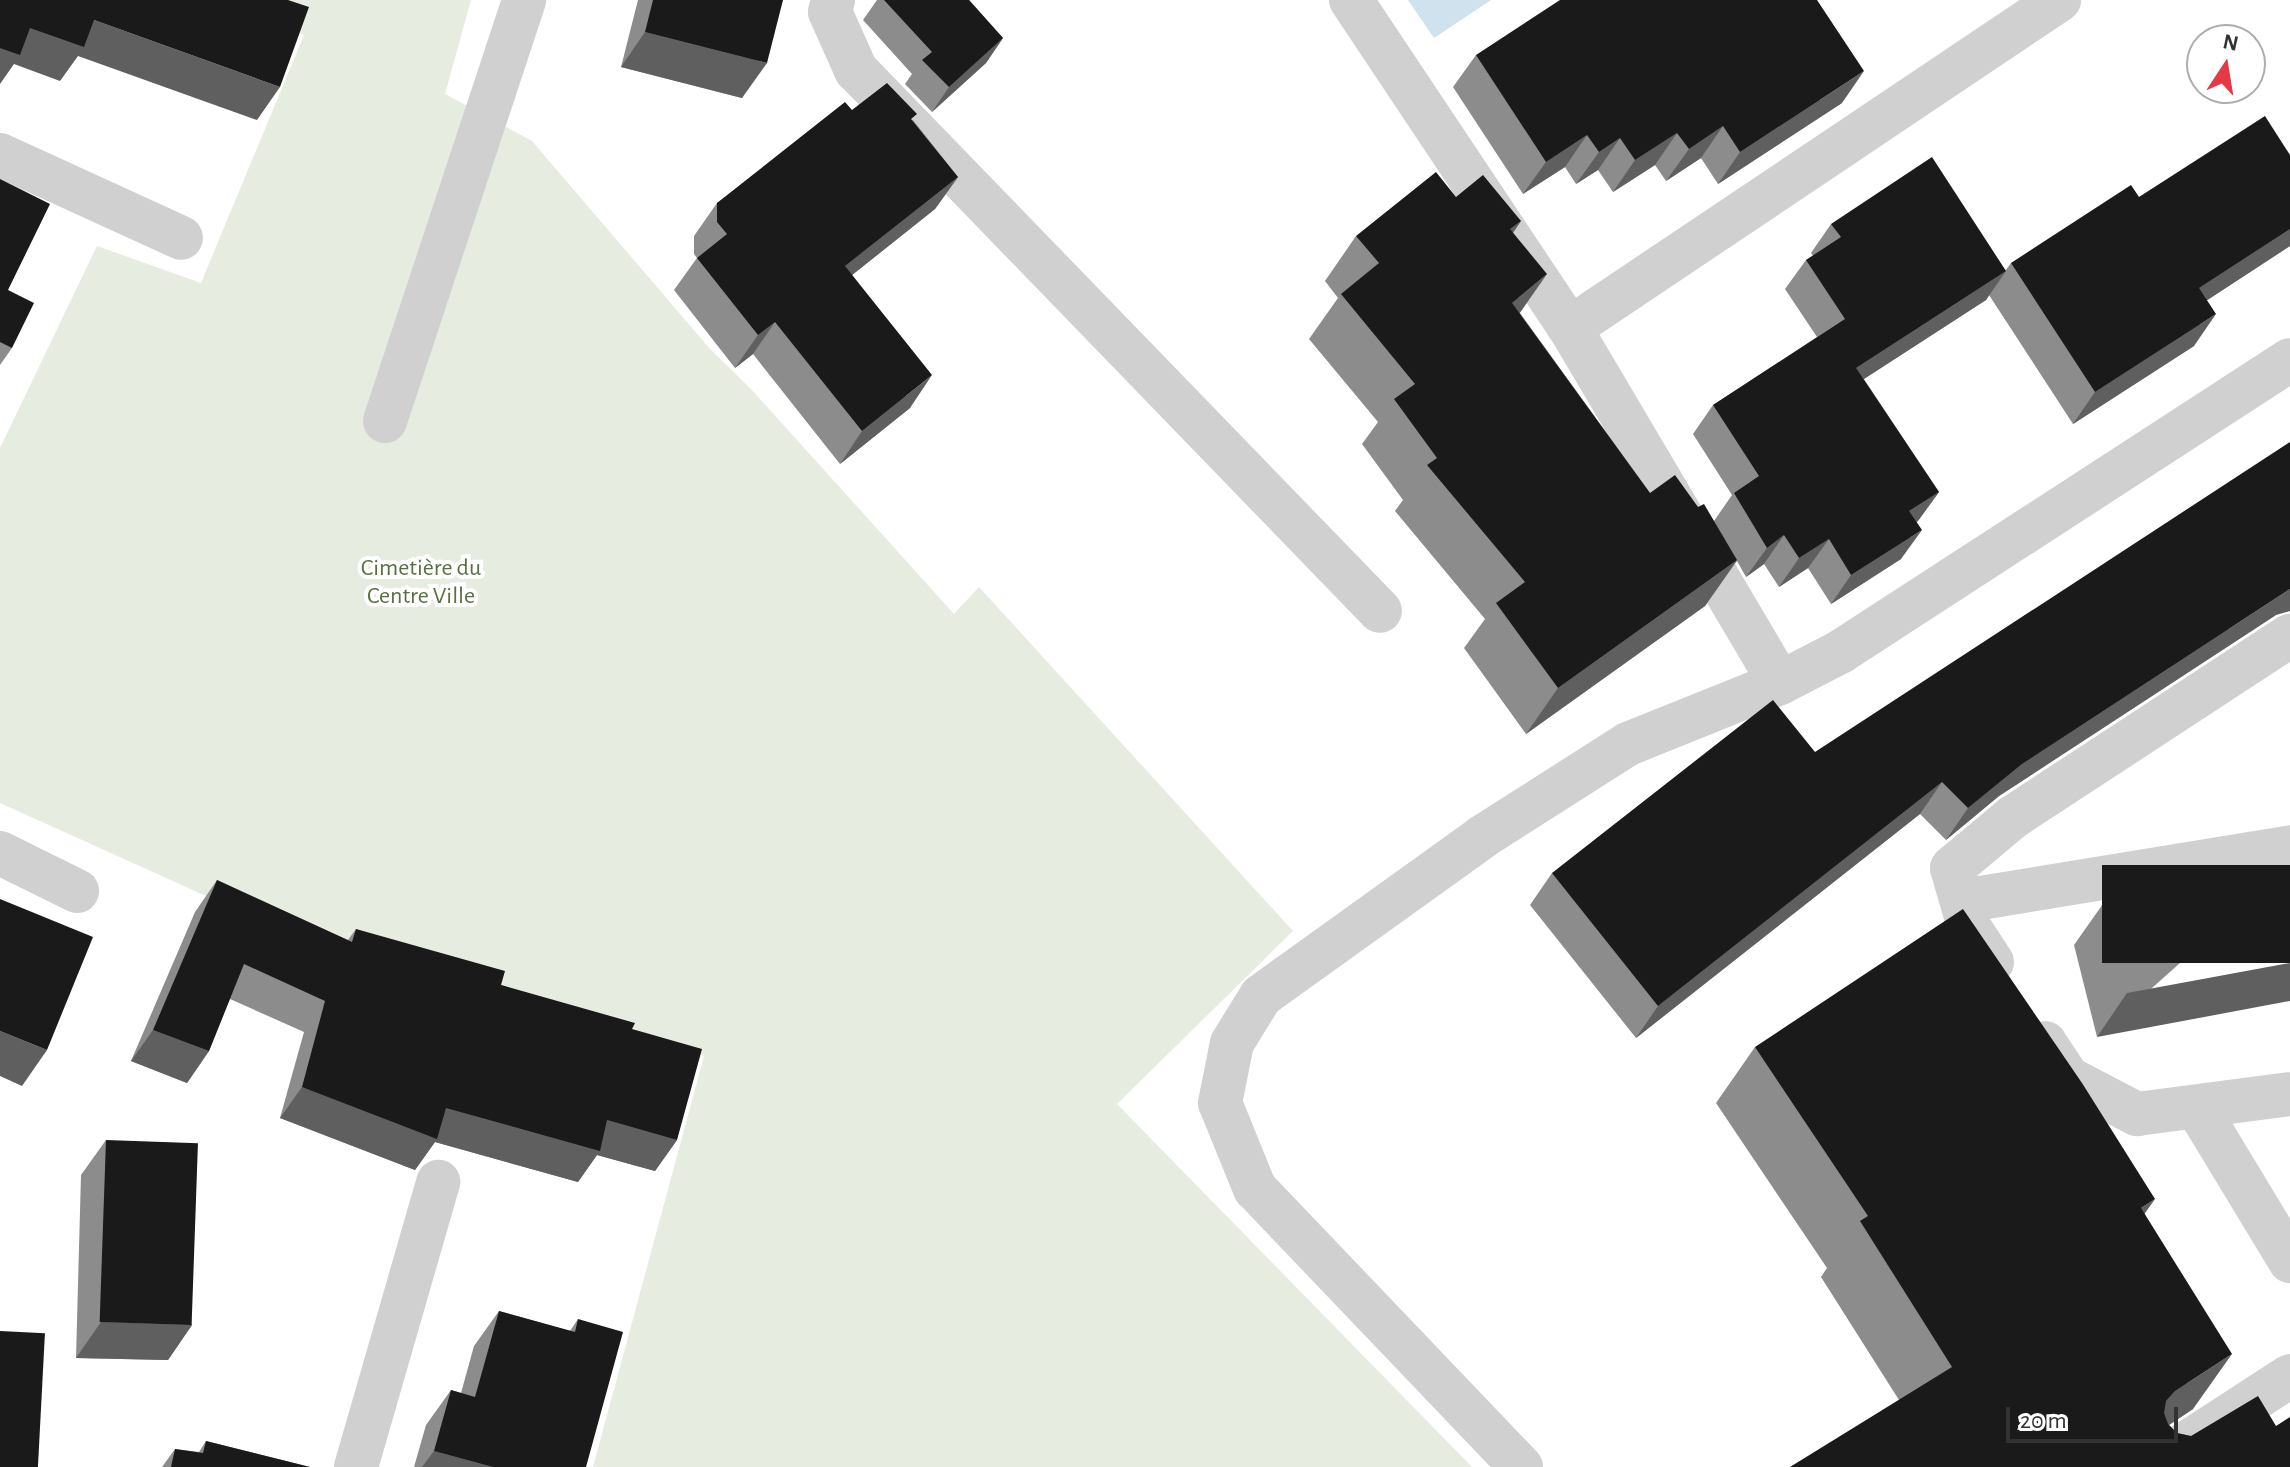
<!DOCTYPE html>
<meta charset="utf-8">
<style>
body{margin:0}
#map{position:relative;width:2290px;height:1467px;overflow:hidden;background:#fff;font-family:"Alegreya Sans",sans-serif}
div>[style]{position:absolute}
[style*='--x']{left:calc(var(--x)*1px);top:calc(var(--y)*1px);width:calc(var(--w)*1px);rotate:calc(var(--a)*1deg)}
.green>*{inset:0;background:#e6ecdf}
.water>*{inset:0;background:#cfe2ee}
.minor>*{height:44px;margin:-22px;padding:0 22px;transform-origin:22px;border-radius:22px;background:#d0d0d0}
.wall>*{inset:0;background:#8c8c8c}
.shaded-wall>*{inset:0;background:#5f5f5f}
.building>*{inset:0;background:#1a1a1a;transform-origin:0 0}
span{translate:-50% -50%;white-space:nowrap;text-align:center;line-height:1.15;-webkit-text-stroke:8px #fff;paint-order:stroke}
.park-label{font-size:24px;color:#56703f}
.north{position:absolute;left:2186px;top:24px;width:80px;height:80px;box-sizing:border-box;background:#fff;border:2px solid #adadad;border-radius:50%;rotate:12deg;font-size:22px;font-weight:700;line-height:32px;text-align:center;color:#333}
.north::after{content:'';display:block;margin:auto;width:28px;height:36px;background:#e63946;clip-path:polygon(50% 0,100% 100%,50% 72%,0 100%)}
.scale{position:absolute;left:2006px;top:1407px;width:172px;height:36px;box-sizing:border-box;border:4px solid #333;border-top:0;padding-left:10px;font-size:24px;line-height:28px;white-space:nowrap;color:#333;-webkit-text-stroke:6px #fff;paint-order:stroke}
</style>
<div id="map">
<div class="green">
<i style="clip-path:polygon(220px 0,471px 0,445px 94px,532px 141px,710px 349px,751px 389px,954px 614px,979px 587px,1293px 931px,1117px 1104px,1472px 1467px,593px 1467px,704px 1056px,286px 932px,0 803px,0 448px,97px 246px,201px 283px,304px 35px)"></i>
</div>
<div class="water">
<i style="clip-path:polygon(1408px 0,1491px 0,1434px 38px)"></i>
</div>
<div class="minor">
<i style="--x:833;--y:0;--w:12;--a:104"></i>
<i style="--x:830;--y:12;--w:64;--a:65.9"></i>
<i style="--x:856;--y:70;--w:753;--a:45.91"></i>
<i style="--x:1351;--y:0;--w:394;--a:56.3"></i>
<i style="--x:1570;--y:328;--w:412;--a:59.4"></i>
<i style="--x:0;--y:155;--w:199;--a:24.6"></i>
<i style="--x:1570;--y:328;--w:589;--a:-33.85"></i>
<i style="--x:385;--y:421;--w:443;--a:-71.7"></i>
<i style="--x:0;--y:853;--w:86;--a:26.3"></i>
<i style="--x:1962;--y:901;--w:332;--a:-9.3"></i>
<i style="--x:1992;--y:962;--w:42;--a:-123.3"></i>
<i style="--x:1969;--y:927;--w:61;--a:-106.1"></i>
<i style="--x:1952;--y:868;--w:80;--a:-39.9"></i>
<i style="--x:2013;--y:817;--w:331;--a:-33.2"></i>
<i style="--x:2045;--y:1043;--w:42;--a:56.7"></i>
<i style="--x:2068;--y:1078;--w:78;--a:27.6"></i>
<i style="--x:2137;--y:1114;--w:154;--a:-7.4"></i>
<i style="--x:2198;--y:1109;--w:178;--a:58.8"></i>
<i style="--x:356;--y:1467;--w:297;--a:-73.9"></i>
<i style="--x:1521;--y:1467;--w:385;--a:-133.7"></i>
<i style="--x:1255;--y:1189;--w:93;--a:-112.1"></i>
<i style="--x:1220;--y:1103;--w:61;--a:-78.7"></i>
<i style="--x:1232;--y:1043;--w:55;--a:-58.3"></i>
<i style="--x:1261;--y:996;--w:272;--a:-35.7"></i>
<i style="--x:1482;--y:837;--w:173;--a:-32.5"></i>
<i style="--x:1628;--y:744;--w:164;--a:-21.9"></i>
<i style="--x:1780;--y:683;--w:68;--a:-27.3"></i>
<i style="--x:1840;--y:652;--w:536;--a:-32.98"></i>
<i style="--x:2150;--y:1467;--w:167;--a:-33"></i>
</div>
<div class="wall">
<i style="clip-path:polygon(638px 0,783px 0,742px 98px,621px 67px)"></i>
<i style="clip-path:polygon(877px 0,969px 0,1003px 38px,986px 63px,932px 112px,905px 84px,912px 74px,863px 20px)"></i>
<i style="clip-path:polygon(1476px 55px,1842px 103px,1718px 184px,1701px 158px,1666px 181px,1655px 165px,1613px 192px,1598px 170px,1576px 184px,1565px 167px,1523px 194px,1453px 87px)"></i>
<i style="clip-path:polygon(852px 110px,913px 120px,958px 177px,935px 209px,852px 275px,910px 408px,840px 464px,753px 354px,735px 368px,674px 290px,697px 258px,694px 254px,694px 236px,717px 203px)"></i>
<i style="clip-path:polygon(2290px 155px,2290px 246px,2207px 300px,2194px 346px,2073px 424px,1989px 295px,1986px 300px,1864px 379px,1939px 492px,1917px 522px,1901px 559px,1831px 604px,1808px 568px,1779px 587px,1764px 564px,1746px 577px,1737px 561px,1705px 606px,1526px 734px,1464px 648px,1485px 619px,1395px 511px,1403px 500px,1362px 444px,1378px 422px,1309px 339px,1338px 298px,1325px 281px,1356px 236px,1456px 197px,1521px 221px,1513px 233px,1520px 313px,1650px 493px,1698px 507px,1714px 521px,1732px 495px,1693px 434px,1713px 405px,1817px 337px,1785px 289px,1806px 260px,1813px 256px,1811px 253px,1831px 224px,2006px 270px,2011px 263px,2139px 197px)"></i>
<i style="clip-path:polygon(0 179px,12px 348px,0 365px)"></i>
<i style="clip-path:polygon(2276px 615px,1999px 796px,1946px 840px,1920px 814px,1636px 1038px,1530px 905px,1552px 873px,1815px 752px)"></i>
<i style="clip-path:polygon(2290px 865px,2097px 1037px,2074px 945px,2105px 901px)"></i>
<i style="clip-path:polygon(217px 880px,348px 940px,356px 929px,501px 985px,632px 1029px,677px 1140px,655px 1171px,597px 1155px,578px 1182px,435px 1142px,415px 1170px,280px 1118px,304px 1032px,230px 999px,209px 1051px,187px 1083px,131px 1061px,195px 912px)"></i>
<i style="clip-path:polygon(1755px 1047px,2145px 1214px,2193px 1409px,2169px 1425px,2177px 1433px,2191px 1436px,2276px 1426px,2290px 1467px,1899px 1400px,1821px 1277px,1827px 1268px,1716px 1103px)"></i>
<i style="clip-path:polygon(106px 1140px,192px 1325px,168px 1360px,76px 1358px,81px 1175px)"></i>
<i style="clip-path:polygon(499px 1311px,570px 1331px,578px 1319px,586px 1467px,414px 1467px,426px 1425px,451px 1390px,461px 1393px,474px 1346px)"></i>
<i style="clip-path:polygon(206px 1441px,310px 1467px,162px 1467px,175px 1449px,199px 1452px)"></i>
</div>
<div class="shaded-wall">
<i style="clip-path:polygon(94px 20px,280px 87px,257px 120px,78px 56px,60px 81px,14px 64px,0 84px,0 48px,30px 28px)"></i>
<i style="clip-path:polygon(645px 32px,767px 63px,742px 98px,621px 67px)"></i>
<i style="clip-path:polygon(1003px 38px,986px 63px,932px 112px,949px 87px)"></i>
<i style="clip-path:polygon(1864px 71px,1842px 103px,1718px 184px,1740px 152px)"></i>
<i style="clip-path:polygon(1723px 126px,1701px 158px,1666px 181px,1689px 149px)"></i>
<i style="clip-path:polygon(1677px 133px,1655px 165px,1613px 192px,1635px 160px)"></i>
<i style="clip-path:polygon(1587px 135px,1565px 167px,1523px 194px,1546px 162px)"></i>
<i style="clip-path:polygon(1620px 138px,1598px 170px,1576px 184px,1599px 152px)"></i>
<i style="clip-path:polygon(958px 177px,935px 209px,822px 299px,845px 266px)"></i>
<i style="clip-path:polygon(1521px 221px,1489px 266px,1510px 229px)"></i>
<i style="clip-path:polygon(2290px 229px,2290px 246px,2177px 320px,2199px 288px)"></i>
<i style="clip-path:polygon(2006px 271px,1986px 300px,1836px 397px,1856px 368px)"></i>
<i style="clip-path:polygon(1547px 274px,1515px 320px,1512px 303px)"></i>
<i style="clip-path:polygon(2216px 314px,2194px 346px,2073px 424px,2095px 392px)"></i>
<i style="clip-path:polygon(775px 322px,753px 354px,735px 368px,758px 335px)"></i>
<i style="clip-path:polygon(932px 375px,910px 408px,840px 464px,862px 431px)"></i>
<i style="clip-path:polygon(1939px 492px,1918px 521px,1889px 541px,1909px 511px)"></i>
<i style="clip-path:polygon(1922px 530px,1901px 559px,1831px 604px,1851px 575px)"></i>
<i style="clip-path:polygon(1784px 535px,1764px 564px,1746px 577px,1767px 548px)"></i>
<i style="clip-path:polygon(1829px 539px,1808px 568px,1779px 587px,1799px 558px)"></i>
<i style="clip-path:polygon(1737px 560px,1705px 606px,1526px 734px,1558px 688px)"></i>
<i style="clip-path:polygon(2290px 589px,2290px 611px,2276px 615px,1999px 796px,1946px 840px,1968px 808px,2022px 764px)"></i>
<i style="clip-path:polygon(1942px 782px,1920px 814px,1636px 1038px,1658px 1006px)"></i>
<i style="clip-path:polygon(2290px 963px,2290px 1001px,2097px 1037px,2127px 993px)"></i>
<i style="clip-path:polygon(153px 1030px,209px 1051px,187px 1083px,131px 1061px)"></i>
<i style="clip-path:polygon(0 1031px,47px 1050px,22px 1086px,0 1076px)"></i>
<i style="clip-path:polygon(302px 1087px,446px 1108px,607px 1120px,677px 1140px,655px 1171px,597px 1155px,578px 1182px,435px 1142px,415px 1170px,280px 1118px)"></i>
<i style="clip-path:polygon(2155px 1199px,2116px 1254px,2141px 1208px)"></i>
<i style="clip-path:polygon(101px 1322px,192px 1325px,168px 1360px,76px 1358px)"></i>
<i style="clip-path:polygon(2232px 1354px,2193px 1409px,2136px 1447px,2166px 1401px,2175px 1391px)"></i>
<i style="clip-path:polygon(434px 1451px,493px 1467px,422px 1467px)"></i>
</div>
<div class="building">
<i style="clip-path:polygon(0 0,288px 0,309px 7px,280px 87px,94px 20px,84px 47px,30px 28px,20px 55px,0 48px)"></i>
<i style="clip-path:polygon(653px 0,783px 0,767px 63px,645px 32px)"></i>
<i style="clip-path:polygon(884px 0,969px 0,1003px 38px,949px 87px,922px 60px,932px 52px)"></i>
<i style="clip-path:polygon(1560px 0,1817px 0,1864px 71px,1740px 152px,1723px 126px,1689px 149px,1677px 133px,1635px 160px,1620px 138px,1599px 152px,1587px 135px,1546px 162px,1476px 55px)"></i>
<i style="clip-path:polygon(887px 83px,917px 114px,911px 119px,958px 177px,845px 266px,932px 375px,862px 431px,775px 322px,758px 335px,697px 258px,727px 234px,717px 222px,717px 203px,845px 102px,852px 110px)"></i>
<i style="clip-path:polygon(2265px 116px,2290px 155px,2290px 229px,2199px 288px,2216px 314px,2095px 392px,2011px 263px,2131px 185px,2139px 197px)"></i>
<i style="clip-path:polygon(1932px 157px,2006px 271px,1856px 368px,1939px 492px,1909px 511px,1922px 530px,1851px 575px,1829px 539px,1799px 558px,1784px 535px,1767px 548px,1734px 493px,1759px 476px,1713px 405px,1845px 319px,1806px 260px,1841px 237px,1831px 224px)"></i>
<i style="clip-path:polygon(1436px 172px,1456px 197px,1483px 175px,1521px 221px,1510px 229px,1547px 274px,1512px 303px,1650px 493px,1675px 475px,1698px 507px,1704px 504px,1737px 560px,1558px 688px,1496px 603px,1525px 582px,1427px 465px,1437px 458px,1394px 399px,1415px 384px,1341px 294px,1379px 263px,1356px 236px)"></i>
<i style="clip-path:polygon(0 179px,50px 204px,8px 290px,34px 303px,12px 348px,0 342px)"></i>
<i style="clip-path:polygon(2290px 442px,2290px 589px,2022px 764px,1968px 808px,1942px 782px,1658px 1006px,1552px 873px,1773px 700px,1815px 752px)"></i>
<i style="left:2290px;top:865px;width:98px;height:188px;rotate:90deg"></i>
<i style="clip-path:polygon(217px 880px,352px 942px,356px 929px,505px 971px,501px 985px,635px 1023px,632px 1029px,702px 1049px,677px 1140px,607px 1120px,600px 1151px,446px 1108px,437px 1139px,302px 1087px,325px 1001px,244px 964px,209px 1051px,153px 1030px)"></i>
<i style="clip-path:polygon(0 899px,93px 937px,47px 1050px,0 1031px)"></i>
<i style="clip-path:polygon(1963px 909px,2082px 1083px,2155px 1199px,2141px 1208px,2232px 1354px,2175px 1391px,2166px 1401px,2164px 1413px,2168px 1424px,2177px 1433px,2191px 1436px,2258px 1396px,2276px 1426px,2290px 1417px,2290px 1467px,1790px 1467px,1952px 1367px,1860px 1221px,1868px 1216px,1755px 1047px)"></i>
<i style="left:106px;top:1140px;width:92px;height:182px;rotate:2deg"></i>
<i style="clip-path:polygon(499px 1311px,575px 1332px,578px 1319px,623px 1332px,586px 1467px,493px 1467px,434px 1451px,451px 1390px,475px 1397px)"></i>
<i style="left:0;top:1331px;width:45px;height:136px;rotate:3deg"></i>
<i style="clip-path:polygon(206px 1441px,310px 1467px,171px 1467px,175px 1449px,203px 1453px)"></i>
</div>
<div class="park-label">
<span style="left:421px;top:583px">Cimetière du<br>Centre Ville</span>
</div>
<div class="north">N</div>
<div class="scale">20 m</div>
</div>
